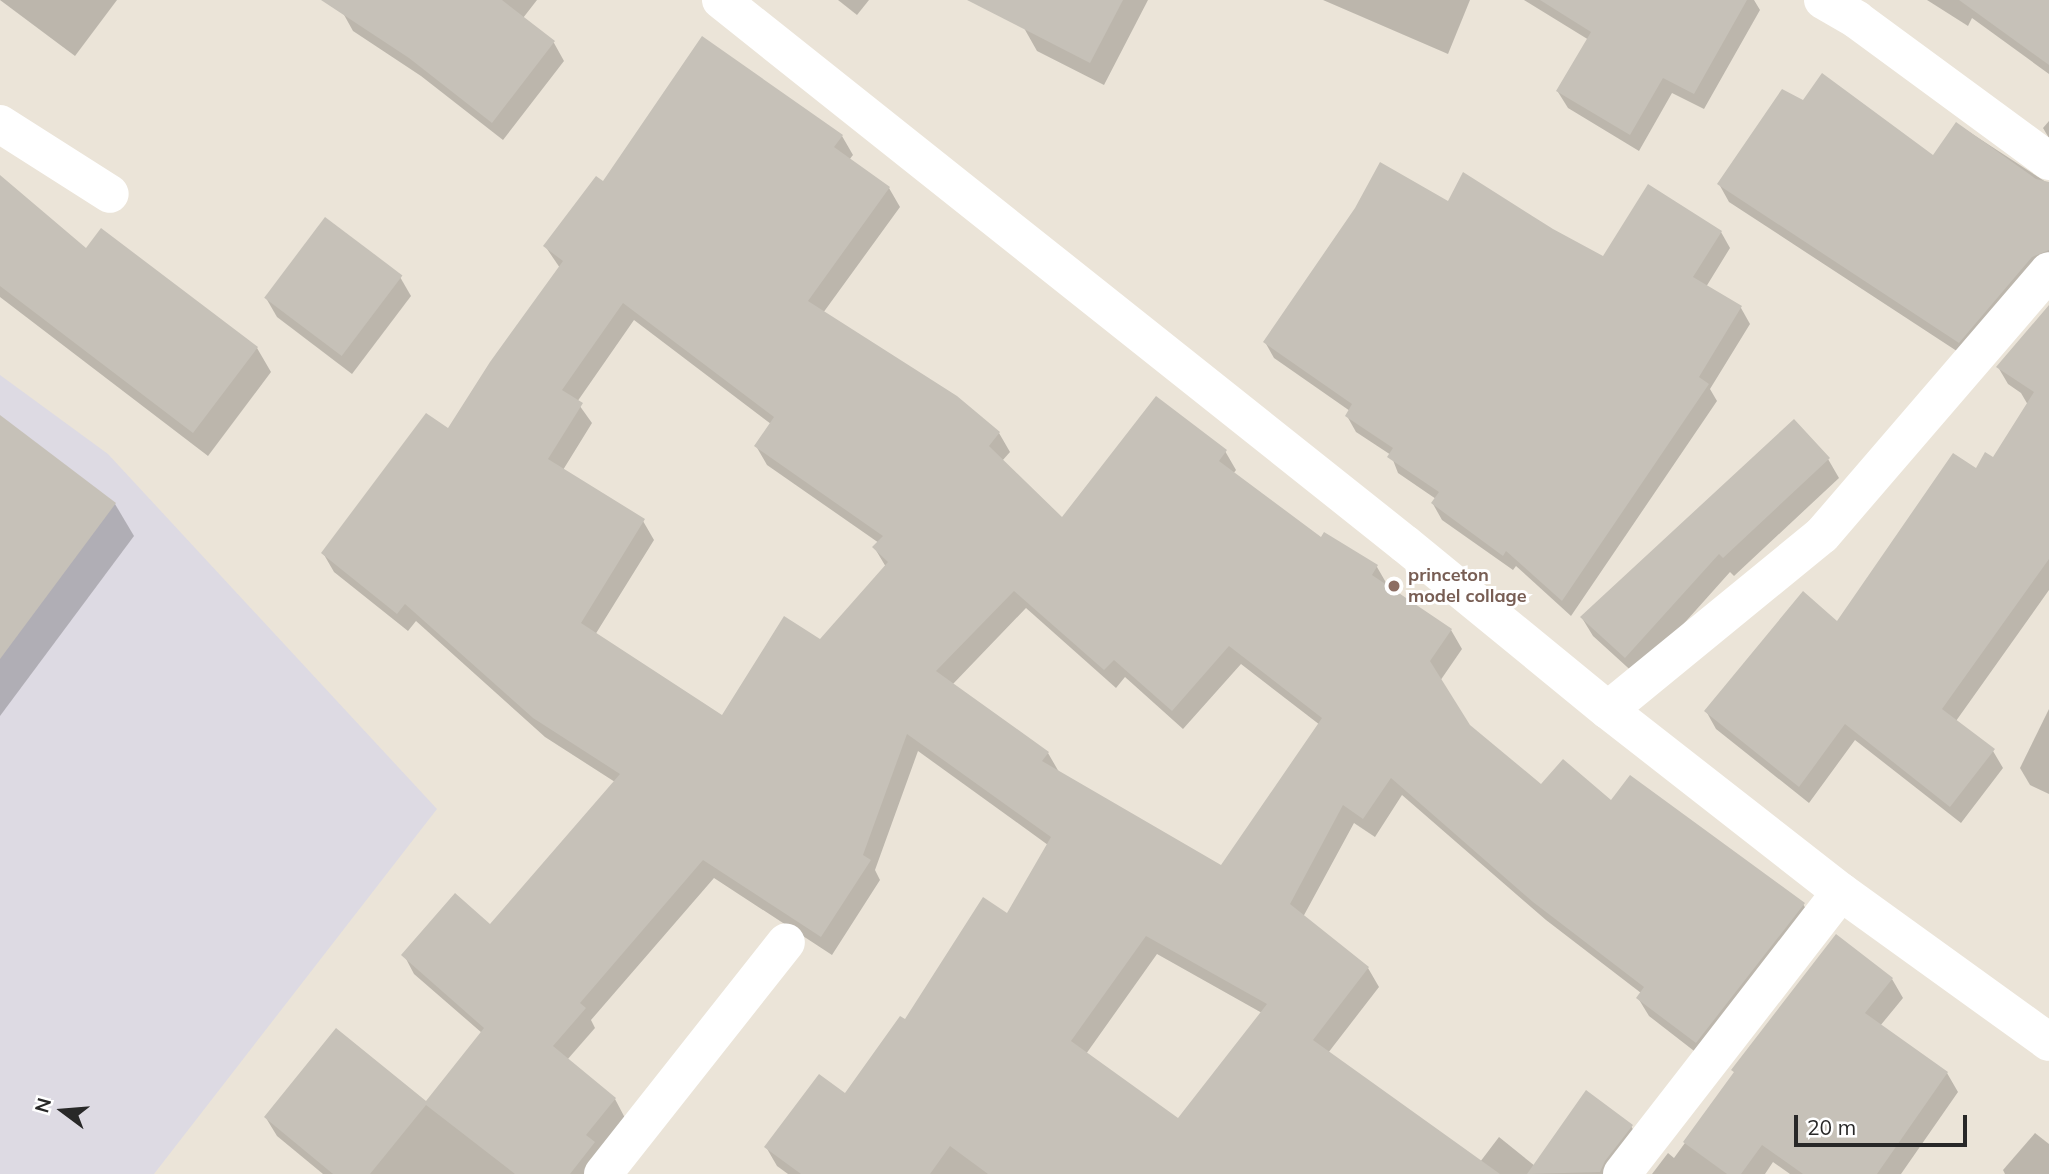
<!DOCTYPE html>
<style>
body{margin:0}
#map{position:relative;width:2049px;height:1174px;overflow:hidden;background:#ebe4d8;font-family:Mulish,sans-serif}
div>[style]{position:absolute}
[style*='--x']{left:calc(var(--x)*1px);top:calc(var(--y)*1px);width:calc(var(--w)*1px);rotate:calc(var(--a)*1deg)}
.industrial>*{inset:0;background:#dddae3}
.shadow>*{inset:0;background:#0003}
.building>*{inset:0;background:#c6c1b8;transform-origin:0 0}
.street>*{height:38px;margin:-19px;padding:0 19px;transform-origin:19px;border-radius:19px;background:#fff}
.dots>*{width:19px;height:19px;translate:-50% -50%;box-sizing:border-box;border:4px solid #fff;border-radius:50%}
span{translate:-50% -50%;white-space:nowrap;text-align:center;line-height:1.15;-webkit-text-stroke:6px #fff;paint-order:stroke}
.education-label{font-size:18px;color:#785e54;font-weight:700}
.left{translate:0 -50%;text-align:left}
.north{position:absolute;left:28px;top:1076px;width:70px;height:70px;-webkit-text-stroke:5px #fff;paint-order:stroke;rotate:286deg;font-size:19px;font-weight:700;line-height:28px;text-align:center;color:#282828}
.north::after{content:'';display:block;margin:auto;width:24px;height:32px;background:#282828;clip-path:polygon(50% 0,100% 100%,50% 72%,0 100%)}
.scale{position:absolute;left:1794px;top:1115px;width:173px;height:32px;box-sizing:border-box;border:4px solid #282828;border-top:0;padding-left:9px;font-size:21px;line-height:24px;white-space:nowrap;color:#282828;-webkit-text-stroke:5px #fff;paint-order:stroke}
</style>
<div id="map">
<div class="industrial">
<i style="clip-path:polygon(0 375px,108px 454px,437px 809px,154px 1174px,0 1174px)"></i>
</div>
<div class="shadow">
<i style="clip-path:polygon(0 0,117px 0,75px 56px)"></i>
<i style="clip-path:polygon(352px 0,537px 0,523px 18px,554px 43px,564px 61px,503px 140px,421px 76px,353px 31px,343px 13px)"></i>
<i style="clip-path:polygon(838px 0,869px 0,857px 15px)"></i>
<i style="clip-path:polygon(990px 0,1148px 0,1104px 85px,1037px 51px,1024px 28px)"></i>
<i style="clip-path:polygon(1323px 0,1470px 0,1448px 54px)"></i>
<i style="clip-path:polygon(1524px 0,1754px 0,1760px 10px,1704px 109px,1672px 93px,1639px 151px,1568px 108px,1558px 92px,1589px 40px)"></i>
<i style="clip-path:polygon(1927px 0,2049px 0,2049px 74px,1972px 18px,1968px 26px)"></i>
<i style="clip-path:polygon(2049px 121px,2049px 138px,2043px 128px)"></i>
<i style="clip-path:polygon(1957px 124px,2049px 184px,2049px 254px,1969px 359px,1729px 202px,1719px 184px,1934px 157px)"></i>
<i style="clip-path:polygon(evenodd,842px 136px,853px 155px,849px 160px,889px 188px,900px 207px,823px 313px,999px 433px,1010px 452px,1002px 461px,1063px 520px,1225px 451px,1236px 470px,1233px 474px,1322px 540px,1377px 567px,1388px 586px,1451px 630px,1462px 649px,1440px 681px,1468px 726px,1541px 787px,1611px 802px,1803px 904px,1814px 923px,1707px 1061px,1649px 1016px,1638px 998px,1641px 993px,1546px 920px,1402px 795px,1375px 837px,1354px 823px,1303px 917px,1368px 968px,1379px 987px,1328px 1053px,1480px 1162px,1499px 1137px,1535px 1166px,1631px 1126px,1642px 1145px,1619px 1174px,788px 1174px,777px 1166px,766px 1147px,846px 1096px,905px 1022px,1007px 915px,1048px 845px,918px 751px,875px 870px,880px 880px,832px 955px,714px 878px,591px 1020px,595px 1028px,567px 1060px,615px 1099px,625px 1118px,595px 1174px,323px 1174px,277px 1136px,266px 1118px,427px 1104px,482px 1033px,414px 974px,404px 955px,490px 927px,615px 782px,545px 737px,416px 621px,408px 631px,334px 572px,323px 553px,449px 431px,560px 268px,545px 246px,603px 184px,842px 136px,634px 320px,771px 424px,756px 446px,767px 465px,879px 543px,874px 547px,886px 567px,821px 641px,722px 718px,595px 635px,654px 540px,643px 521px,563px 470px,592px 423px,577px 402px,634px 320px,842px 136px,1026px 608px,1116px 688px,1125px 677px,1183px 729px,1241px 664px,1320px 725px,1221px 867px,1059px 772px,1048px 753px,952px 685px,1026px 608px,842px 136px,1157px 954px,1262px 1013px,1190px 1129px,1086px 1054px,1157px 954px)"></i>
<i style="clip-path:polygon(0 177px,86px 250px,257px 348px,271px 372px,208px 456px,0 297px)"></i>
<i style="clip-path:polygon(1448px 203px,1552px 230px,1604px 258px,1721px 232px,1730px 248px,1706px 287px,1741px 308px,1750px 324px,1710px 389px,1717px 401px,1571px 616px,1516px 566px,1513px 570px,1442px 520px,1433px 504px,1436px 499px,1398px 473px,1391px 455px,1356px 432px,1347px 416px,1350px 411px,1274px 358px,1265px 342px)"></i>
<i style="clip-path:polygon(400px 277px,411px 296px,352px 374px,277px 317px,266px 298px)"></i>
<i style="clip-path:polygon(2049px 307px,2049px 590px,1956px 721px,1993px 751px,2003px 768px,1961px 823px,1855px 740px,1809px 803px,1716px 729px,1706px 711px,1837px 623px,1976px 470px,1993px 459px,2028px 405px,2021px 393px,2008px 384px,1998px 367px)"></i>
<i style="clip-path:polygon(0 417px,115px 504px,134px 536px,0 716px)"></i>
<i style="clip-path:polygon(1828px 459px,1839px 478px,1734px 576px,1730px 572px,1637px 676px,1593px 636px,1582px 618px)"></i>
<i style="clip-path:polygon(2049px 709px,2049px 794px,2030px 785px,2020px 768px)"></i>
<i style="clip-path:polygon(1892px 979px,1903px 998px,1880px 1026px,1947px 1073px,1958px 1092px,1901px 1174px,1790px 1174px,1773px 1162px,1765px 1174px,1652px 1174px,1668px 1153px,1674px 1158px,1735px 1074px,1733px 1070px)"></i>
<i style="clip-path:polygon(2035px 1133px,2049px 1144px,2049px 1174px,2005px 1174px,2003px 1170px)"></i>
</div>
<div class="building">
<i style="clip-path:polygon(321px 0,502px 0,555px 41px,492px 123px,409px 58px)"></i>
<i style="clip-path:polygon(967px 0,1123px 0,1090px 63px)"></i>
<i style="clip-path:polygon(1540px 0,1747px 0,1694px 94px,1663px 78px,1630px 135px,1556px 91px,1591px 32px)"></i>
<i style="clip-path:polygon(1959px 0,2049px 0,2049px 65px)"></i>
<i style="clip-path:polygon(evenodd,702px 36px,843px 135px,834px 147px,890px 187px,808px 301px,957px 396px,1000px 432px,989px 446px,1062px 517px,1156px 396px,1227px 450px,1219px 461px,1321px 537px,1324px 532px,1378px 565px,1372px 575px,1452px 629px,1430px 661px,1470px 725px,1541px 784px,1563px 759px,1611px 800px,1630px 775px,1805px 903px,1696px 1043px,1636px 998px,1644px 987px,1533px 902px,1391px 778px,1363px 819px,1343px 805px,1290px 904px,1369px 967px,1313px 1040px,1500px 1174px,988px 1174px,950px 1146px,930px 1174px,801px 1174px,764px 1147px,819px 1074px,845px 1093px,900px 1016px,905px 1019px,983px 897px,1007px 913px,1051px 837px,907px 734px,863px 855px,871px 860px,821px 937px,703px 860px,580px 1003px,586px 1008px,553px 1046px,616px 1098px,586px 1135px,595px 1142px,570px 1174px,515px 1174px,426px 1105px,370px 1174px,333px 1174px,264px 1117px,336px 1028px,426px 1101px,484px 1028px,401px 955px,455px 893px,490px 924px,620px 774px,533px 718px,405px 604px,397px 614px,321px 553px,426px 413px,448px 428px,490px 362px,563px 261px,543px 246px,596px 176px,603px 181px,702px 36px,623px 303px,774px 417px,754px 446px,883px 536px,872px 547px,888px 562px,820px 639px,784px 616px,722px 715px,581px 623px,645px 519px,548px 459px,583px 403px,562px 390px,623px 303px,702px 36px,1014px 591px,1104px 670px,1114px 660px,1172px 711px,1229px 646px,1322px 718px,1221px 865px,1042px 761px,1049px 752px,936px 671px,1014px 591px,702px 36px,1146px 936px,1267px 1004px,1178px 1118px,1071px 1041px,1146px 936px)"></i>
<i style="clip-path:polygon(1822px 73px,1933px 155px,1956px 122px,2036px 179px,2049px 182px,2049px 250px,2032px 257px,1959px 343px,1717px 184px,1782px 89px,1803px 100px)"></i>
<i style="clip-path:polygon(1380px 162px,1448px 201px,1463px 172px,1553px 229px,1603px 256px,1648px 184px,1722px 231px,1693px 277px,1742px 306px,1699px 377px,1709px 384px,1562px 601px,1506px 551px,1503px 556px,1431px 503px,1439px 492px,1387px 457px,1393px 448px,1345px 416px,1352px 404px,1263px 342px,1355px 208px)"></i>
<i style="clip-path:polygon(0 175px,86px 248px,101px 228px,258px 347px,193px 433px,0 286px)"></i>
<i style="left:325px;top:217px;width:97px;height:101px;rotate:37deg"></i>
<i style="clip-path:polygon(2049px 305px,2049px 559px,1942px 709px,1995px 749px,1950px 807px,1845px 724px,1799px 787px,1704px 711px,1803px 591px,1837px 621px,1953px 453px,1976px 468px,1985px 452px,1993px 457px,2034px 392px,1996px 367px)"></i>
<i style="clip-path:polygon(0 415px,116px 503px,0 659px)"></i>
<i style="clip-path:polygon(1794px 419px,1830px 458px,1723px 558px,1719px 554px,1625px 658px,1580px 617px)"></i>
<i style="clip-path:polygon(1836px 934px,1893px 978px,1865px 1013px,1948px 1072px,1877px 1174px,1803px 1174px,1762px 1145px,1741px 1174px,1727px 1174px,1683px 1142px,1734px 1072px,1731px 1070px)"></i>
<i style="clip-path:polygon(1586px 1090px,1633px 1125px,1605px 1161px,1600px 1172px,1527px 1174px)"></i>
</div>
<div class="street">
<i style="--x:721;--y:0;--w:874;--a:38.5"></i>
<i style="--x:1405;--y:544;--w:262;--a:39.3"></i>
<i style="--x:1608;--y:710;--w:296;--a:38"></i>
<i style="--x:1841;--y:892;--w:256;--a:35.8"></i>
<i style="--x:1823;--y:0;--w:39;--a:30"></i>
<i style="--x:1857;--y:20;--w:238;--a:36.3"></i>
<i style="--x:0;--y:124;--w:130;--a:32.5"></i>
<i style="--x:1608;--y:710;--w:276;--a:-39.3"></i>
<i style="--x:1822;--y:535;--w:348;--a:-49.3"></i>
<i style="--x:603;--y:1174;--w:295;--a:-51.7"></i>
<i style="--x:1622;--y:1174;--w:357;--a:-52.2"></i>
</div>
<div class="dots">
<i style="left:1394px;top:586px;background:#8d6e63"></i>
</div>
<div class="education-label">
<span class="left" style="left:1408px;top:586px">princeton<br>model collage</span>
</div>
<div class="north">N</div>
<div class="scale">20 m</div>
</div>
